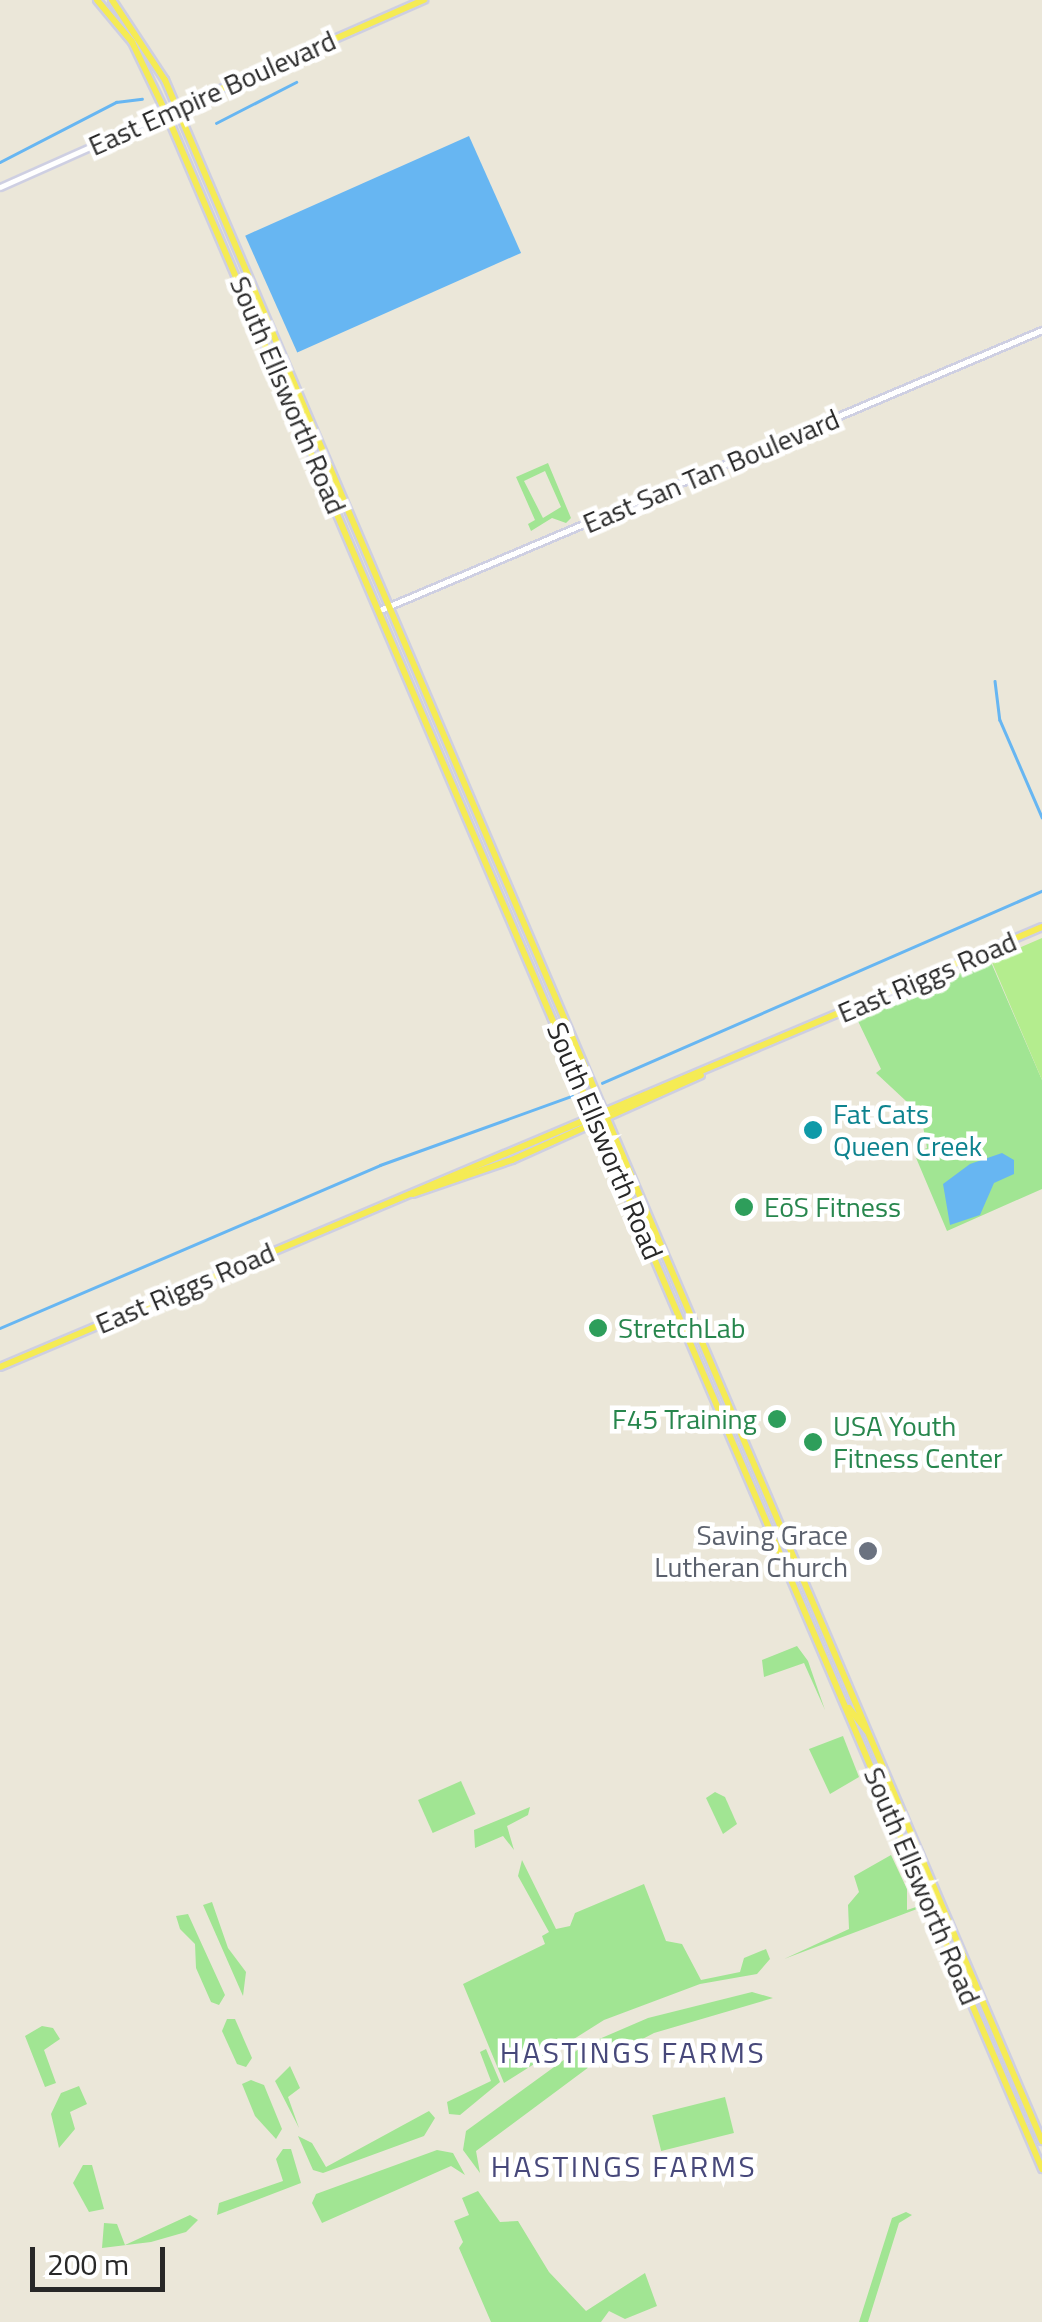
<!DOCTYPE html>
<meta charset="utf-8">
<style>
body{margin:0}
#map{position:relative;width:1042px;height:2322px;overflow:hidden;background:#ebe7d9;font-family:"Titillium Web",sans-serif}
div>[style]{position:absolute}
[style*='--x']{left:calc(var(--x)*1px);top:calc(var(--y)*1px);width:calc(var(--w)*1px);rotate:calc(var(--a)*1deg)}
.green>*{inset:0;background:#a1e593;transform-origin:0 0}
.pitch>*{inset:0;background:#b4ed8e}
.water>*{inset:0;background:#67b6f2;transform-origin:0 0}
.stream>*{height:2.5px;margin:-1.25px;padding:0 1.25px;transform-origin:1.25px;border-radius:1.25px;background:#67b6f2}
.roads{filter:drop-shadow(2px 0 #cecfe2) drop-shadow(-2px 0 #cecfe2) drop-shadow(0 2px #cecfe2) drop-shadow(0 -2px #cecfe2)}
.minor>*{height:5px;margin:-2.5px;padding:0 2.5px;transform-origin:2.5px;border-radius:2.5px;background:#fff}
.major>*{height:6px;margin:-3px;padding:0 3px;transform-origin:3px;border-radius:3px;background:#f5eb54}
.dots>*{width:28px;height:28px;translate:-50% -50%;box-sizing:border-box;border:5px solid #fff;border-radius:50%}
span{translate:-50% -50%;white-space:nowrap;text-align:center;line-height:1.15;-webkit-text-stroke:9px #fff;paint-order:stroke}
.street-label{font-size:28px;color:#282828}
.culture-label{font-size:28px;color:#0d838f}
.left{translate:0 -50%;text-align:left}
.leisure-label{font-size:28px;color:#27864d}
.right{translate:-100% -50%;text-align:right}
.worship-label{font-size:28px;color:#5b616d}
.neighbourhood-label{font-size:30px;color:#47487a;letter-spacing:2.5px}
.scale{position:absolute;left:30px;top:2247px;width:135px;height:45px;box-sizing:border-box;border:5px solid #282828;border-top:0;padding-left:12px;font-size:30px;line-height:35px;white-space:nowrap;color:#282828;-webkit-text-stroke:8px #fff;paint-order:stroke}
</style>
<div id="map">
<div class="green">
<i style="clip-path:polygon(evenodd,548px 463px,571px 518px,566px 523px,552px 518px,531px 531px,528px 524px,535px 520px,516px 477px,548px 463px,545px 471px,561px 507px,543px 518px,524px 481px,545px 471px)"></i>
<i style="clip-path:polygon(990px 960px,1042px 1080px,1042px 1189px,947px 1231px,914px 1153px,927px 1148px,921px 1115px,876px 1073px,881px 1069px,857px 1019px)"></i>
<i style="clip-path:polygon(797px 1646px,808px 1661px,825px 1710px,804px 1663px,764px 1677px,762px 1660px)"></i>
<i style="clip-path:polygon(843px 1736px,859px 1777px,830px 1794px,809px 1749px)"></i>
<i style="left:461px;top:1781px;width:36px;height:47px;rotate:66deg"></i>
<i style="clip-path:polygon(715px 1792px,725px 1797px,737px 1824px,723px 1834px,706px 1798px)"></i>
<i style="clip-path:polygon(530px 1807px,528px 1815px,507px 1826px,514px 1850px,503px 1836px,475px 1848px,474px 1830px)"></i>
<i style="clip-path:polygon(891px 1855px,907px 1889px,907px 1910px,916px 1907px,915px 1893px,917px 1909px,784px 1959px,849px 1929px,848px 1905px,859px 1892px,854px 1876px)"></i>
<i style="clip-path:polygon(522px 1860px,556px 1929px,570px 1926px,575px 1913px,644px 1884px,666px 1941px,682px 1944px,701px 1980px,740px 1972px,744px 1958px,766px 1949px,770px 1959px,757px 1974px,700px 1984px,604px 2020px,504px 2083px,463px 1984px,545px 1944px,542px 1936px,549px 1932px,518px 1876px)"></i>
<i style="clip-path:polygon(212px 1902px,228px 1948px,246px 1972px,243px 1996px,203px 1905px)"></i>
<i style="clip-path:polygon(188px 1914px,225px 1995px,219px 2005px,211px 2002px,196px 1968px,195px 1944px,180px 1929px,176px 1916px)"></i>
<i style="clip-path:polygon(752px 1992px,773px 1998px,654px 2033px,589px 2067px,476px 2151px,480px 2173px,463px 2150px,466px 2131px,583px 2046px,648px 2018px)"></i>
<i style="clip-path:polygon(227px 2019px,235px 2019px,252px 2058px,246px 2067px,237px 2064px,222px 2031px)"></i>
<i style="clip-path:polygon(42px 2026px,53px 2028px,60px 2039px,44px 2050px,56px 2083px,45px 2087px,25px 2036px)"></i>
<i style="clip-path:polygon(486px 2049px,500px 2082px,460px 2115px,449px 2114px,447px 2102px,491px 2081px,480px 2052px)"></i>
<i style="clip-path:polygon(290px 2066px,300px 2088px,288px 2097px,299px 2128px,275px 2081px)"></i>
<i style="clip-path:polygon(251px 2080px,264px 2085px,282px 2129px,276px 2139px,255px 2116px,242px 2084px)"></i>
<i style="clip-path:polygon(79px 2086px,87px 2104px,70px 2112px,75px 2129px,59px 2148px,51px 2114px,61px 2093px)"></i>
<i style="left:725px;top:2097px;width:37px;height:75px;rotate:76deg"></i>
<i style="clip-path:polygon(429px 2111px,435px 2118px,424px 2136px,323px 2173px,313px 2170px,298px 2136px,312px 2143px,326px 2167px)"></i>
<i style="clip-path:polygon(283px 2149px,291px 2149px,301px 2183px,217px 2215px,219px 2203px,283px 2181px,276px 2159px)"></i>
<i style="clip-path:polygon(437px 2150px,453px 2153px,465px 2175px,451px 2166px,322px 2223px,312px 2203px,316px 2194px)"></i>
<i style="clip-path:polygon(83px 2165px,92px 2165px,104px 2209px,89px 2212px,73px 2183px)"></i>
<i style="clip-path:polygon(478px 2191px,500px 2222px,518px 2221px,549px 2272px,586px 2311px,645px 2273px,657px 2306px,625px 2319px,609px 2311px,601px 2322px,491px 2322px,459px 2248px,463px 2242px,454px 2221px,469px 2215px,462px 2198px)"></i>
<i style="clip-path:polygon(906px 2212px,912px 2215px,899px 2223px,868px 2322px,859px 2322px,892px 2218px)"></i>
<i style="clip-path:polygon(190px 2215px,198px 2220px,186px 2232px,151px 2242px,102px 2248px,104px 2223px,117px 2224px,125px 2245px)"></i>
</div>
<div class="pitch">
<i style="clip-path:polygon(1042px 938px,1042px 1080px,991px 960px)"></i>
</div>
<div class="water">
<i style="left:469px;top:136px;width:128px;height:245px;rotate:66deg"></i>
<i style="clip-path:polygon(1002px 1153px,1014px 1160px,1014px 1174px,994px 1183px,980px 1215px,950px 1225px,943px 1184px,970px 1164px)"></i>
</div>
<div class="stream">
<i style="--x:216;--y:123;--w:90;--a:-27.1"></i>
<i style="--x:0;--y:162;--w:131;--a:-27.3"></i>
<i style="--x:116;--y:102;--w:26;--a:-7"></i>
<i style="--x:995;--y:681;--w:39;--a:83"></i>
<i style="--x:1000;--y:720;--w:106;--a:66.6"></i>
<i style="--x:602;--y:1083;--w:480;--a:-23.6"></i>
<i style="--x:0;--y:1328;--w:413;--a:-23.2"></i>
<i style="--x:380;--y:1165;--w:204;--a:-19.8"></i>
</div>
<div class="roads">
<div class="minor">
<i style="--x:0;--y:187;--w:182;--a:-24"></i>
<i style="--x:380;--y:610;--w:719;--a:-22.93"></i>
</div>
<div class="major">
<i style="--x:97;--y:0;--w:55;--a:50.2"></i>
<i style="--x:132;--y:42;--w:79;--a:64.4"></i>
<i style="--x:166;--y:113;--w:2235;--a:66.92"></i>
<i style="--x:112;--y:0;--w:96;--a:56.5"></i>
<i style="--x:165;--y:80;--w:2240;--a:66.95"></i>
<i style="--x:166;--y:113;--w:282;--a:-23.7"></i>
<i style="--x:413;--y:1194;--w:105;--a:-19"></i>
<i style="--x:512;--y:1160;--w:207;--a:-24.2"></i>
<i style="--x:0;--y:1367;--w:1131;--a:-22.89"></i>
<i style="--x:849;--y:1708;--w:29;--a:52"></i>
</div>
</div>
<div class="dots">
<i style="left:813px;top:1130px;background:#0f9aa8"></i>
<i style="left:744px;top:1207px;background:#2e9e5b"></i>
<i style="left:598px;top:1328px;background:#2e9e5b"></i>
<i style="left:777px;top:1419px;background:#2e9e5b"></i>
<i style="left:813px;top:1442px;background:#2e9e5b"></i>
<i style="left:868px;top:1551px;background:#6b7280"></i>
</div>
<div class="street-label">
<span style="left:212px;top:93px;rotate:-24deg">East Empire Boulevard</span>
<span style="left:288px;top:395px;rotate:67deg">South Ellsworth Road</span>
<span style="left:711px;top:471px;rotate:-23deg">East San Tan Boulevard</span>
<span style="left:927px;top:977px;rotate:-23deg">East Riggs Road</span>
<span style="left:605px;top:1141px;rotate:67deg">South Ellsworth Road</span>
<span style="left:185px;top:1288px;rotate:-23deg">East Riggs Road</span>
<span style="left:922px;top:1886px;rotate:67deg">South Ellsworth Road</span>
</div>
<div class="culture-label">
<span class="left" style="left:833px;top:1130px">Fat Cats<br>Queen Creek</span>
</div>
<div class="leisure-label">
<span class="left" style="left:764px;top:1207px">EōS Fitness</span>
<span class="left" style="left:618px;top:1328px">StretchLab</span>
<span class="right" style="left:757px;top:1419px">F45 Training</span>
<span class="left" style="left:833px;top:1442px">USA Youth<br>Fitness Center</span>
</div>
<div class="worship-label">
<span class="right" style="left:848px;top:1551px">Saving Grace<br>Lutheran Church</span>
</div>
<div class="neighbourhood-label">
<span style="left:633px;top:2052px">HASTINGS FARMS</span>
<span style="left:624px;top:2166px">HASTINGS FARMS</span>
</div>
<div class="scale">200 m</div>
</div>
